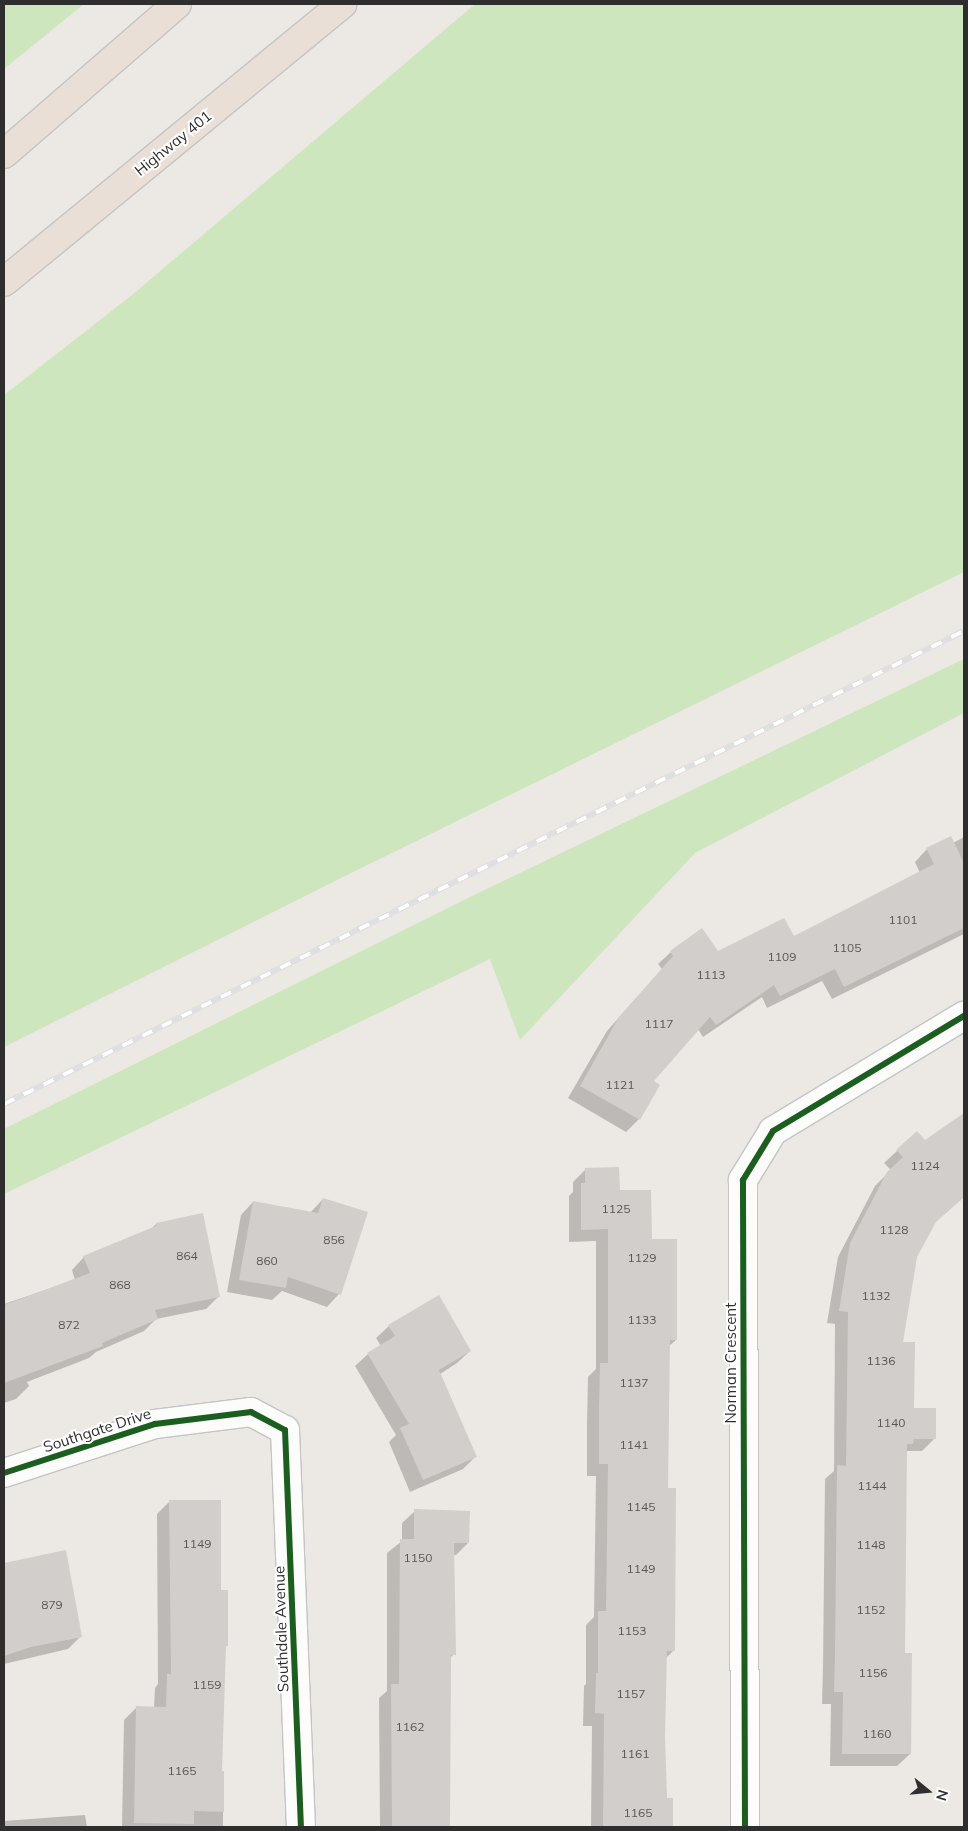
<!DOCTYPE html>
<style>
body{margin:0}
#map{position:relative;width:968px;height:1831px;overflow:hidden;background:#ece8e4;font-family:Mulish,sans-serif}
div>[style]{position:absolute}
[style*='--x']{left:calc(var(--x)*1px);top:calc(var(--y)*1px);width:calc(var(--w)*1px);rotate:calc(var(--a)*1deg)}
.green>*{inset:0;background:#cee6be}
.shadow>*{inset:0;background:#0003}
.building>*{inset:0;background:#d1cecb}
.roads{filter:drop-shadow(1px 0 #c5c4c5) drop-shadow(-1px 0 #c5c4c5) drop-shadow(0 1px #c5c4c5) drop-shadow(0 -1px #c5c4c5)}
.minor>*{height:28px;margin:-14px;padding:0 14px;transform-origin:14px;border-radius:14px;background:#fcfcfb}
.motorway>*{height:28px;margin:-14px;padding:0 14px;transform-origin:14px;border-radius:14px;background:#eadfd6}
.rail>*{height:5.5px;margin-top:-2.75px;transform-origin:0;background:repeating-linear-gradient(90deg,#fff 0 11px,#dfdfe1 0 22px);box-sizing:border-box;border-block:1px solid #dfdfe1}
.cycleway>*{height:6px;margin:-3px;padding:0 3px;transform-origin:3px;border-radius:3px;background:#1b5e20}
span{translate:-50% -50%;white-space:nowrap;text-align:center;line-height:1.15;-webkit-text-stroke:4px #fff;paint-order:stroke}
.number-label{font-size:12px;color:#585857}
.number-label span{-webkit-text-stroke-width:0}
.street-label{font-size:15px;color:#2e2e2e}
.frame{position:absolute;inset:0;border:5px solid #2e2e2e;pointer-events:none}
.north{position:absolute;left:903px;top:1766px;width:50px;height:50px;-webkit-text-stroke:4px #fff;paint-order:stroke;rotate:107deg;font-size:14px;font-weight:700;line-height:20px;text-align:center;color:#2e2e2e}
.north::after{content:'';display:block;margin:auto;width:18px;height:22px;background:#2e2e2e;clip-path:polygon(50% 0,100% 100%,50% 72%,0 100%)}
</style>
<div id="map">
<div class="green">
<i style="clip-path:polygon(4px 4px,84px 4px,4px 69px)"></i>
<i style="clip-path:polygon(475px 4px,964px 4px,964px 572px,343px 877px,4px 1047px,4px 395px,132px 295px)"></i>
<i style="clip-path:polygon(964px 659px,964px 713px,695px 853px,520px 1040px,490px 959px,4px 1194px,4px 1129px,468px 898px)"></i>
</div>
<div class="shadow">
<i style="clip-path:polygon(964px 837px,964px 934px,832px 999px,822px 981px,767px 1008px,762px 997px,703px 1037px,698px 1029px,652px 1081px,658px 1085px,639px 1119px,626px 1132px,568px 1098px,607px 1031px,662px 969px,658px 964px,671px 952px,718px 953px,793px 938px,920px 873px,915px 862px,927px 849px,953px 843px)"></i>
<i style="clip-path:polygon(964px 1116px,964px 1197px,933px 1224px,916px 1257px,901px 1343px,913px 1409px,935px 1438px,922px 1451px,905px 1451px,904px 1654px,910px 1754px,897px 1766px,830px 1766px,831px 1704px,822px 1704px,823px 1666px,825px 1479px,834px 1471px,835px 1324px,827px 1323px,838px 1257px,875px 1186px,891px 1170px,884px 1163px,897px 1151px,925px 1142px)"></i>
<i style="clip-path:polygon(586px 1169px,618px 1191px,650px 1240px,676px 1340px,668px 1347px,667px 1489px,673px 1651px,665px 1659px,664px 1736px,666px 1799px,672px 1799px,672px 1827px,591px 1827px,592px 1726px,583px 1726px,584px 1686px,586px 1684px,586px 1625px,594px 1617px,596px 1476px,587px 1476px,587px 1423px,588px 1377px,596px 1369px,596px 1241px,569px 1242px,569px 1196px,573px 1192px,573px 1182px)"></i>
<i style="clip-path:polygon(323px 1199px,339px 1294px,327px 1307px,282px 1291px,272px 1300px,227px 1292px,241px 1215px,253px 1202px,310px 1213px)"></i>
<i style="clip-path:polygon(156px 1224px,219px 1296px,206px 1309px,156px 1319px,144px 1331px,96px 1352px,89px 1358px,27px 1382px,29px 1386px,16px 1399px,4px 1403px,4px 1304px,75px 1280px,72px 1270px,84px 1257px,151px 1229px)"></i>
<i style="clip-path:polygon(389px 1326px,470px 1351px,457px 1363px,440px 1374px,475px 1457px,463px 1469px,410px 1492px,389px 1442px,396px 1435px,355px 1366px,368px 1354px,381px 1346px,376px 1338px)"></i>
<i style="clip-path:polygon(170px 1501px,220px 1591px,227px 1645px,224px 1648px,221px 1772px,223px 1772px,223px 1827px,122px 1827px,124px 1720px,136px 1708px,154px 1708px,155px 1688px,158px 1684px,157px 1514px)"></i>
<i style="clip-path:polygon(415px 1511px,468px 1543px,456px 1555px,453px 1555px,454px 1654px,450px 1658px,449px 1827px,380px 1827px,379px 1698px,387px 1691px,387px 1553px,402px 1541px,402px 1523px)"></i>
<i style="clip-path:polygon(30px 1566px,80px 1637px,68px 1649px,4px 1664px,4px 1575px)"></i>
<i style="clip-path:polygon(85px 1815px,87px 1827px,4px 1827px,4px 1821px)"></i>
</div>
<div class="building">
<i style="clip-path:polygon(951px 836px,964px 863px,964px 928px,844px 987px,835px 969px,780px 996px,774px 985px,716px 1025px,710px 1017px,654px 1081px,660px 1085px,640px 1120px,580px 1086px,619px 1017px,673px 956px,670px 951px,702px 928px,718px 951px,784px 918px,794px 936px,934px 864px,926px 848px)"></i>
<i style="clip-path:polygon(964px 1113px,964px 1197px,936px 1222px,917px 1257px,903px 1342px,915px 1342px,914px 1408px,936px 1408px,936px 1439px,914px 1439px,913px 1444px,907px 1444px,905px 1653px,912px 1653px,911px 1754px,842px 1754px,843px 1692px,834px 1692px,835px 1652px,837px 1465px,846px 1466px,848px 1312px,839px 1311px,850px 1243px,887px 1172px,903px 1157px,896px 1150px,917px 1131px,925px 1140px)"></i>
<i style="clip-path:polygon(619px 1167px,620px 1190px,651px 1190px,652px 1239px,677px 1239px,677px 1340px,670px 1340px,668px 1488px,676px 1488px,675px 1651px,667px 1651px,665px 1736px,667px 1798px,673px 1798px,673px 1827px,603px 1827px,604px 1714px,595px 1713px,596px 1673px,598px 1673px,598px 1611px,606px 1611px,608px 1464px,599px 1464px,599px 1409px,600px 1363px,608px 1363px,608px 1229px,581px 1230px,581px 1183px,585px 1183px,585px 1168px)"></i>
<i style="clip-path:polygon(323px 1198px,368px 1212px,341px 1295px,288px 1277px,286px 1288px,239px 1280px,253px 1201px,318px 1213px)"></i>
<i style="clip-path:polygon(203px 1213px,220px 1297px,155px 1310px,158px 1319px,102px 1343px,103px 1346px,4px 1383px,4px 1305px,90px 1273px,83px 1256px,156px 1226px,156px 1223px)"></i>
<i style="clip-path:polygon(439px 1295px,471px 1351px,439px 1370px,477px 1457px,423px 1480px,400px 1428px,409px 1424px,367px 1353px,395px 1336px,388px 1325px)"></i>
<i style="clip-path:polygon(169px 1500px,221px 1500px,221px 1590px,228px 1590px,228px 1646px,226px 1646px,222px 1771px,224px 1771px,224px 1812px,194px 1811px,194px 1824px,134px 1823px,136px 1706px,166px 1707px,167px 1674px,171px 1674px)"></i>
<i style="clip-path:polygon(414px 1509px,470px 1511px,469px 1543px,454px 1543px,456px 1655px,451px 1655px,450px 1826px,392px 1826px,391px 1684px,399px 1684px,400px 1539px,414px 1539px)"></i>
<i style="clip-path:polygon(66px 1550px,82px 1637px,31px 1647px,4px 1656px,4px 1563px)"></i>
</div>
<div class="roads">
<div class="minor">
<i style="--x:4;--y:1473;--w:159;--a:-18"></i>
<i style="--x:155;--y:1424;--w:97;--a:-7.1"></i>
<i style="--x:251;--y:1412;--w:38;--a:28"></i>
<i style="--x:285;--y:1430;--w:397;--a:87.7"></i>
<i style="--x:745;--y:1827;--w:647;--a:-90.18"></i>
<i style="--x:743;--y:1180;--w:57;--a:-58.5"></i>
<i style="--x:773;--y:1131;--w:223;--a:-31.1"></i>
</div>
<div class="motorway">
<i style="--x:4;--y:154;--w:229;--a:-40.9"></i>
<i style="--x:4;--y:282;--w:438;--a:-39.4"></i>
</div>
</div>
<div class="rail">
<i style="--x:4;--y:1104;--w:1070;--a:-26.23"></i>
</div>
<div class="cycleway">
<i style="--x:4;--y:1473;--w:159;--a:-18"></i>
<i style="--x:155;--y:1424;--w:97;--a:-7.1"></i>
<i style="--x:251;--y:1412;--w:38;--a:28"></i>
<i style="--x:285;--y:1430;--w:397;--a:87.7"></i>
<i style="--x:745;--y:1827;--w:647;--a:-90.18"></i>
<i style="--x:743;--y:1180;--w:57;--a:-58.5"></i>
<i style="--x:773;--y:1131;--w:223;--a:-31.1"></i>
</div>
<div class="number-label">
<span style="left:903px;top:920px">1101</span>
<span style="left:847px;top:948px">1105</span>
<span style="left:782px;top:957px">1109</span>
<span style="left:711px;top:975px">1113</span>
<span style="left:659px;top:1024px">1117</span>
<span style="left:620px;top:1085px">1121</span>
<span style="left:925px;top:1166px">1124</span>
<span style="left:616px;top:1209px">1125</span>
<span style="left:894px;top:1230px">1128</span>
<span style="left:334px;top:1240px">856</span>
<span style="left:187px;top:1256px">864</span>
<span style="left:642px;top:1258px">1129</span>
<span style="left:267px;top:1261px">860</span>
<span style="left:120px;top:1285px">868</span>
<span style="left:876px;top:1296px">1132</span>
<span style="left:642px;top:1320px">1133</span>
<span style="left:69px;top:1325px">872</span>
<span style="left:881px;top:1361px">1136</span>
<span style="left:634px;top:1383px">1137</span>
<span style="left:891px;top:1423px">1140</span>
<span style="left:634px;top:1445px">1141</span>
<span style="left:872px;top:1486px">1144</span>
<span style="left:641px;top:1507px">1145</span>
<span style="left:197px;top:1544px">1149</span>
<span style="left:871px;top:1545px">1148</span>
<span style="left:418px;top:1558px">1150</span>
<span style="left:641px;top:1569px">1149</span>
<span style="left:52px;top:1605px">879</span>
<span style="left:871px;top:1610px">1152</span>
<span style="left:632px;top:1631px">1153</span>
<span style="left:873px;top:1673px">1156</span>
<span style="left:207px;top:1685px">1159</span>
<span style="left:631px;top:1694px">1157</span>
<span style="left:410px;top:1727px">1162</span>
<span style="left:877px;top:1734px">1160</span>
<span style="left:635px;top:1754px">1161</span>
<span style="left:182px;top:1771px">1165</span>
<span style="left:638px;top:1813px">1165</span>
</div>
<div class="street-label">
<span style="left:173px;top:143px;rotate:-39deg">Highway 401</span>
<span style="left:731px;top:1363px;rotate:-90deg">Norman Crescent</span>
<span style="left:97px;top:1430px;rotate:-18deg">Southgate Drive</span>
<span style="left:281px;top:1629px;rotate:-92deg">Southdale Avenue</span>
</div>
<div class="frame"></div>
<div class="north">N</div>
</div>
